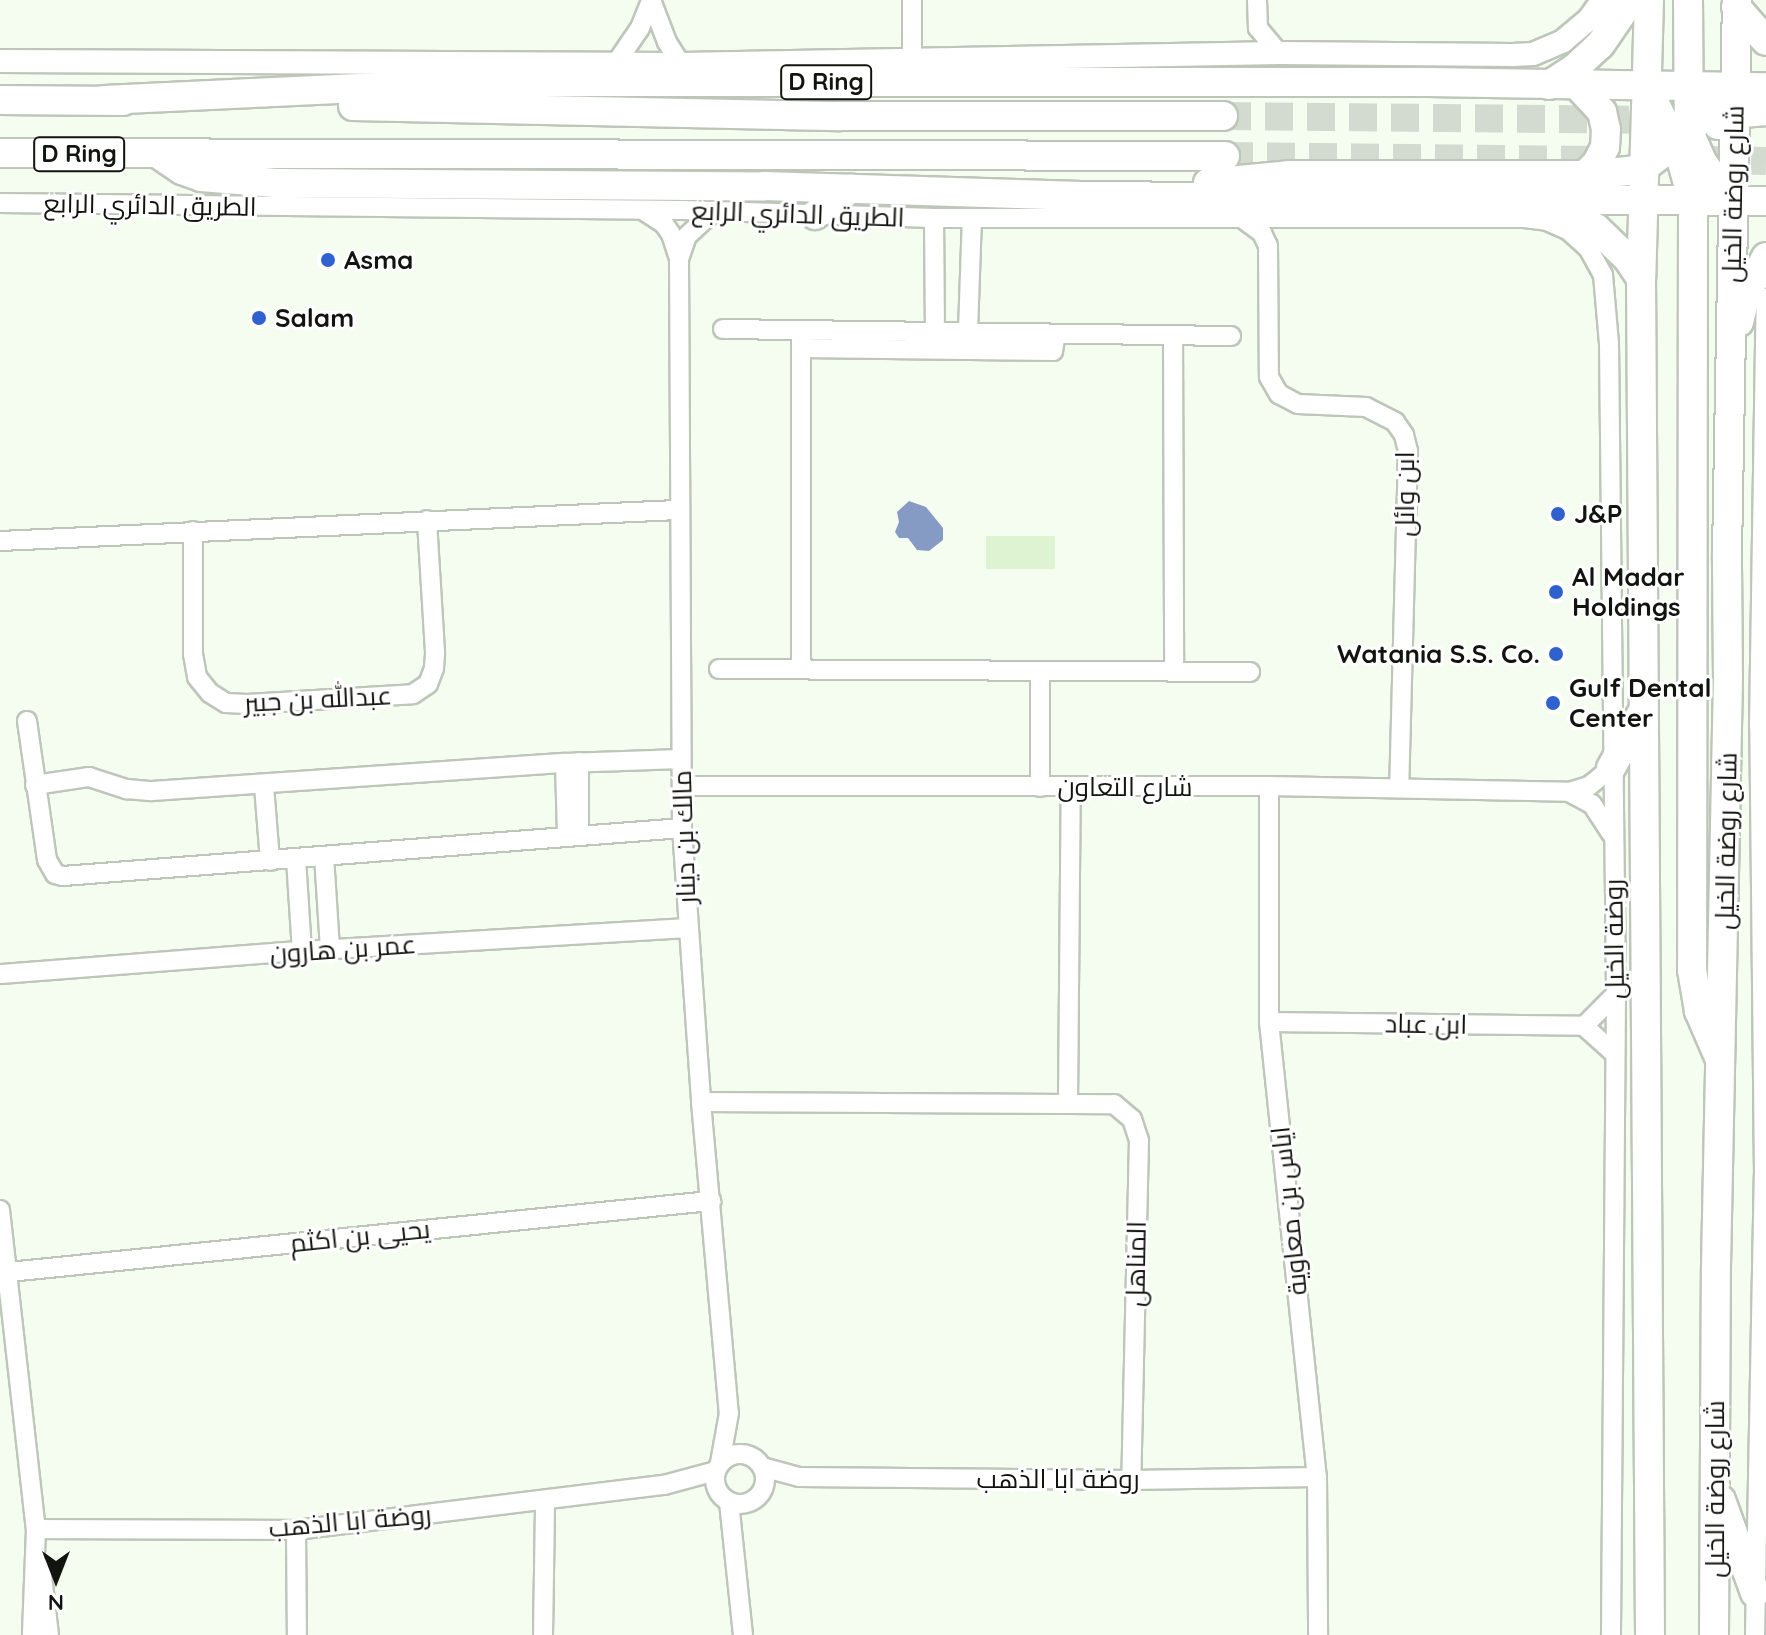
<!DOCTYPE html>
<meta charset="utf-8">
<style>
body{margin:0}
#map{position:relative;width:1766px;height:1635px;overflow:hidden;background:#f5fdf1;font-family:Quicksand,Cairo,sans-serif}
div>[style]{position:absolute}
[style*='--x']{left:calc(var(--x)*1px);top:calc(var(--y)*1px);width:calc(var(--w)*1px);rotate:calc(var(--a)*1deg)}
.green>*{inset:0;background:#def3d2;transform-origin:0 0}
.water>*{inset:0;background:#869bc3}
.primary-tunnel>*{height:28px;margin-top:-14px;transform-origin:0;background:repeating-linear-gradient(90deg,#d3dacf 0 28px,transparent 0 42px)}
.roads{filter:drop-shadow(2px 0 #bec6ba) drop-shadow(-2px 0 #bec6ba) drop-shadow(0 2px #bec6ba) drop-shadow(0 -2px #bec6ba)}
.minor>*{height:18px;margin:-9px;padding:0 9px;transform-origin:9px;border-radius:9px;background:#fff}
.minor>.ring{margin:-9px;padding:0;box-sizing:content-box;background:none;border:18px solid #fff;border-radius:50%}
.tertiary>*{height:22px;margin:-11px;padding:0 11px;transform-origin:11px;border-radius:11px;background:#fff}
.primary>*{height:28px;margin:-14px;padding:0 14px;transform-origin:14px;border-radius:14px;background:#fff}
.dots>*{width:22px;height:22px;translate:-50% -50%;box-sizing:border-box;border:4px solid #fff;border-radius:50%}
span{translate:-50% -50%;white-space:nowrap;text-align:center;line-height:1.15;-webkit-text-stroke:6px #fff;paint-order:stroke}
.shield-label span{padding:2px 6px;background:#fff;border:2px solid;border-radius:6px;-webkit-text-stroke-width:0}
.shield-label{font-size:24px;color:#121410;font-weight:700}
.street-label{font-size:26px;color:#121410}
.poi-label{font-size:26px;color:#121410;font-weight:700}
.left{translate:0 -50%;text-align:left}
.right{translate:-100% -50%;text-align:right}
.north{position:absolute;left:16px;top:1539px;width:80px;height:80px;-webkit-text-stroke:6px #fff;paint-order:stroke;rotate:180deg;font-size:22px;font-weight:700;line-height:32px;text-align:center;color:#121410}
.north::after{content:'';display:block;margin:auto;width:28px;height:36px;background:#121410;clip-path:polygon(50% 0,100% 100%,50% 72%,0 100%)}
</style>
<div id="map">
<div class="green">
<i style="left:1055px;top:536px;width:33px;height:69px;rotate:90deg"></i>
</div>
<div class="water">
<i style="clip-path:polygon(909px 501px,926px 507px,943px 528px,943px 540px,929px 551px,917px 550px,908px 538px,899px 538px,895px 532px,899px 522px,897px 512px)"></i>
</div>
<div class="primary-tunnel">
<i style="--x:1223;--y:116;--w:446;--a:0.5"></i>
<i style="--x:1225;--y:156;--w:395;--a:0.6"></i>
<i style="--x:1709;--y:160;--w:57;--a:1"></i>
</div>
<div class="roads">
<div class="minor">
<i style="--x:651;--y:0;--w:45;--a:69.1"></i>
<i style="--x:667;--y:42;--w:26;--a:58"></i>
<i style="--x:912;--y:0;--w:58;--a:90"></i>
<i style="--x:1257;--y:0;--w:28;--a:88"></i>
<i style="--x:1258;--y:28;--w:33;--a:50"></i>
<i style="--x:616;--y:63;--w:42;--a:-55.6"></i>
<i style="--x:640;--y:28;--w:29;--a:-68"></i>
<i style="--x:0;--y:203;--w:682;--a:0.59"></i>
<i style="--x:682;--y:210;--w:252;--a:1.8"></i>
<i style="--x:934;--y:218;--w:590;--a:0"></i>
<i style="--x:1524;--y:218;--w:23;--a:7"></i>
<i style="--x:1547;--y:221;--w:24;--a:24"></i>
<i style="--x:1569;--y:231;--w:25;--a:42"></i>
<i style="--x:1588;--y:248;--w:31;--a:61"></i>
<i style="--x:1603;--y:275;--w:68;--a:85"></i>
<i style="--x:1609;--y:343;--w:651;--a:89.38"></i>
<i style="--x:1616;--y:994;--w:641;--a:90.45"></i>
<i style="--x:644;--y:211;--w:24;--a:33"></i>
<i style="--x:664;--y:224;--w:12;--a:55"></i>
<i style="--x:671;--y:234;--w:26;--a:72"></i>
<i style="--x:679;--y:259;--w:569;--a:89.7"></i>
<i style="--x:682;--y:828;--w:275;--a:86"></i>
<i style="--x:701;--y:1102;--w:312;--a:84.9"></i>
<i style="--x:729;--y:1413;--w:51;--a:100.2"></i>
<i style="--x:934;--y:218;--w:114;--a:89.5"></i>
<i style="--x:1243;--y:219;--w:24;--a:36"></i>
<i style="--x:1262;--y:233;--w:14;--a:65"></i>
<i style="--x:1268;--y:246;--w:131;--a:89.6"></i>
<i style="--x:1269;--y:377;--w:20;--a:60"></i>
<i style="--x:1279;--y:394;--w:21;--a:28"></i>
<i style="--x:1298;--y:404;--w:68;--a:2.5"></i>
<i style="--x:1366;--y:407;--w:33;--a:27"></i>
<i style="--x:1395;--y:422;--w:16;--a:55"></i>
<i style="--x:1404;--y:435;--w:16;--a:76"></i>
<i style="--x:1408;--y:451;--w:337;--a:91.5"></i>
<i style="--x:679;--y:259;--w:24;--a:-71"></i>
<i style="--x:687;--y:236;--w:37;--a:-43"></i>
<i style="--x:723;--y:329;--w:508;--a:0.79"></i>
<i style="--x:968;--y:331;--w:113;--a:-88"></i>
<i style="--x:1173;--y:335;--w:336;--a:89.8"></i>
<i style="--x:801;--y:348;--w:252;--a:0.7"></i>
<i style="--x:1053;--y:351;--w:17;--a:-80"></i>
<i style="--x:193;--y:531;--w:123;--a:90"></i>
<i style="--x:193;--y:654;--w:23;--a:80"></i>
<i style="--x:197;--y:677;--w:21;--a:51"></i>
<i style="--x:210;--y:693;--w:19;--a:32"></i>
<i style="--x:226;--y:703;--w:21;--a:3"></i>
<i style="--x:247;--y:704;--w:166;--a:-3.4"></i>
<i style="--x:413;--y:694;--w:18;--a:-34"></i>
<i style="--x:428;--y:684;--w:17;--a:-69"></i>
<i style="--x:434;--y:668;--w:16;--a:-86"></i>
<i style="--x:435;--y:652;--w:132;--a:-93.5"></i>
<i style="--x:0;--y:541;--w:679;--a:-2.62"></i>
<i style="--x:719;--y:669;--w:531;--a:0.32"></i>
<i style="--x:801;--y:669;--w:339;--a:-90"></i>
<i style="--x:1040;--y:671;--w:116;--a:90"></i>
<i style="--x:27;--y:721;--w:140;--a:81.8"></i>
<i style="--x:47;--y:860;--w:16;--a:60"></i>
<i style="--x:55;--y:874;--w:8;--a:14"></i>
<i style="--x:63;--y:876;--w:621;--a:-4.43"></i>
<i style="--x:579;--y:762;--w:69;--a:90"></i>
<i style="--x:565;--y:763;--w:72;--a:88.4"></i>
<i style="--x:35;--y:785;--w:55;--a:-8.4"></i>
<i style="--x:89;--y:777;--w:40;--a:18"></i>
<i style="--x:127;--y:789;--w:25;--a:5"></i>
<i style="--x:152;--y:791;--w:414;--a:-3.9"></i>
<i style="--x:565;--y:763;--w:116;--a:-2"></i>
<i style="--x:264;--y:786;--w:75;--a:85.4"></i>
<i style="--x:682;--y:786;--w:587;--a:0"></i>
<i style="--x:1269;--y:786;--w:300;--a:1.1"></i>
<i style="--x:1569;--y:792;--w:21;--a:-17"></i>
<i style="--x:1589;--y:786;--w:28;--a:-39"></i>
<i style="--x:1269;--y:786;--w:236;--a:90"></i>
<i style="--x:1269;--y:1022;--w:458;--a:84"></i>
<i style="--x:1317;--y:1477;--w:158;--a:89.6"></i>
<i style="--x:1569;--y:792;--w:26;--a:28"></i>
<i style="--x:1592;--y:804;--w:35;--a:57"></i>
<i style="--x:324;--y:856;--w:93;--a:86.3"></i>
<i style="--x:296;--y:859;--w:92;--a:86.3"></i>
<i style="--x:0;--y:974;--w:303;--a:-4.4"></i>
<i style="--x:302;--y:951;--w:386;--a:-3.4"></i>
<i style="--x:1269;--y:1022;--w:315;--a:0.7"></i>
<i style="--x:1584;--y:1026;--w:42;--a:42.1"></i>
<i style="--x:1584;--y:1026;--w:45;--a:-45"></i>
<i style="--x:701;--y:1102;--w:413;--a:0.3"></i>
<i style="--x:1114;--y:1104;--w:23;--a:40"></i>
<i style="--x:1132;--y:1119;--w:22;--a:72"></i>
<i style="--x:1139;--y:1140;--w:340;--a:91.3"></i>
<i style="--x:1068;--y:1104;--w:317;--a:-89.5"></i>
<i style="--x:0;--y:1210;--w:321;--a:83.6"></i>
<i style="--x:36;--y:1529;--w:106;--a:92.2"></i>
<i style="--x:9;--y:1272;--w:706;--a:-5.78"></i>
<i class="ring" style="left:715px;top:1454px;width:32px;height:32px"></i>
<i style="--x:762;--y:1467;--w:38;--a:15"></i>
<i style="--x:799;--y:1477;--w:332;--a:0.5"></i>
<i style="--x:1131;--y:1480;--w:186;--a:-0.9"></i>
<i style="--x:729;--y:1502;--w:134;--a:84"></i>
<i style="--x:36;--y:1529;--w:260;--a:0.2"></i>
<i style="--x:296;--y:1530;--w:371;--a:-7"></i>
<i style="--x:664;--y:1485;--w:54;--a:-15.1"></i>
<i style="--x:296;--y:1530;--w:105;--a:89.5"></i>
<i style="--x:41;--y:1567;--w:68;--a:83.3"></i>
<i style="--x:543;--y:1635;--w:134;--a:-89.1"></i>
<i style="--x:1755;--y:1635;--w:461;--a:-88.9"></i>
<i style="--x:1764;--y:1174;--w:448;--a:-90.6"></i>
<i style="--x:1759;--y:726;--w:428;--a:-89.1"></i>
</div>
<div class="tertiary">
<i style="--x:0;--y:61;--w:681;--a:0.25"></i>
<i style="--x:681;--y:64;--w:598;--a:-1.05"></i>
<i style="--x:1279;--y:53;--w:234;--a:0.5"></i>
<i style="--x:1513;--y:55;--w:20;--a:-3"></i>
<i style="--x:1533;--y:54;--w:33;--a:-23"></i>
<i style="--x:1563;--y:41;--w:34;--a:-40"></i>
<i style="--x:1589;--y:19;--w:24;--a:-54"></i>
</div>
<div class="primary">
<i style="--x:1649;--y:0;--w:278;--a:91.6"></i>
<i style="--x:1641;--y:278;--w:1357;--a:89.62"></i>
<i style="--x:1688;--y:0;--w:132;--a:89.6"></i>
<i style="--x:1689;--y:132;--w:34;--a:66"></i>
<i style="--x:1703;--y:163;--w:47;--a:53.6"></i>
<i style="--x:1736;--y:7;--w:45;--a:48.6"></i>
<i style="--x:1549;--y:85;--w:31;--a:-33"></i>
<i style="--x:1575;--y:68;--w:34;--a:-43"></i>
<i style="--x:1600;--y:45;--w:55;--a:-55.4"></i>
<i style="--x:1577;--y:85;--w:37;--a:47"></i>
<i style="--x:1602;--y:112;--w:17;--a:77"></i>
<i style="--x:1606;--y:129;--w:18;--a:93"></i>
<i style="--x:1605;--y:147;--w:18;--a:117"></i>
<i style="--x:1597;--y:163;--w:17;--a:135"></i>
<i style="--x:1647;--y:87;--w:76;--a:64.1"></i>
<i style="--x:1680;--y:155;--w:49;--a:74.5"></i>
<i style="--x:1693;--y:202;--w:768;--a:90.07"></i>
<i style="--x:1692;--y:970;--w:42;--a:80.3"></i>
<i style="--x:1699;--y:1011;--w:48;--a:66.6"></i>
<i style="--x:0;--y:100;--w:123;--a:0.5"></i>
<i style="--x:104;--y:100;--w:377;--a:-2.7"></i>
<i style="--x:481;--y:82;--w:948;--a:0"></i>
<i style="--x:1429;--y:82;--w:337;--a:0.9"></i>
<i style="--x:353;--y:106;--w:487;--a:1.2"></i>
<i style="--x:840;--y:116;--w:383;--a:0"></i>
<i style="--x:1718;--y:125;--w:28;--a:-26"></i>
<i style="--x:1743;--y:113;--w:23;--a:-5"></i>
<i style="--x:0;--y:153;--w:1225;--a:0.14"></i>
<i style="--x:158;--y:154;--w:29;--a:34"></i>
<i style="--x:182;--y:170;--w:20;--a:20"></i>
<i style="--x:201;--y:177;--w:75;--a:4.6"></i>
<i style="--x:276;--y:183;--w:488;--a:0.4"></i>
<i style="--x:764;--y:186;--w:317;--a:1.8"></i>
<i style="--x:1081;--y:196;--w:685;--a:0.42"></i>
<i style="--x:1208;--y:183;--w:81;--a:-5.6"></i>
<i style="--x:1289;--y:175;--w:296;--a:0"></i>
<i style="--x:1585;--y:175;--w:43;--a:-5.3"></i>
<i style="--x:1628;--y:171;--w:15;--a:-11"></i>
<i style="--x:1643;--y:168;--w:41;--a:-37.1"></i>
<i style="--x:1676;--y:143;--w:82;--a:-44"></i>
<i style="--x:1550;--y:206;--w:51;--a:25.6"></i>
<i style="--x:1596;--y:228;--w:45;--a:44.1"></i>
<i style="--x:1628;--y:259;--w:23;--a:56"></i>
<i style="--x:815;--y:215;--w:44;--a:-36.6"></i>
<i style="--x:1739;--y:322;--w:29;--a:-76"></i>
<i style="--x:1746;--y:294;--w:42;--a:-61.6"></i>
<i style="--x:1611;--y:768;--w:60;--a:-60.9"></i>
<i style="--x:1721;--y:1500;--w:99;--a:69.9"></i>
<i style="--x:1714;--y:1635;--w:369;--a:-89.7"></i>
<i style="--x:1716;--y:1266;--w:587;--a:-88.83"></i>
<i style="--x:1728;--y:679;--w:125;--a:-90.5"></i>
<i style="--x:1727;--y:554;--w:554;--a:-88.97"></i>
</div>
</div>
<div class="dots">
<i style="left:328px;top:260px;background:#2f61cf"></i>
<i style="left:259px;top:318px;background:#2f61cf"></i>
<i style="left:1558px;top:514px;background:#2f61cf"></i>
<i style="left:1556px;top:592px;background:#2f61cf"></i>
<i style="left:1556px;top:654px;background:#2f61cf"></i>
<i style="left:1553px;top:703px;background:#2f61cf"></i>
</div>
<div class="shield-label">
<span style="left:826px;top:82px">D Ring</span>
<span style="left:79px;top:154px">D Ring</span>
</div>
<div class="street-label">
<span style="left:1733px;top:194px;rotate:-89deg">شارع روضة الخيل</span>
<span style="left:150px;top:205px;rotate:1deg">الطريق الدائري الرابع</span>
<span style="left:798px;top:214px;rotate:2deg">الطريق الدائري الرابع</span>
<span style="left:1405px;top:494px;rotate:-90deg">ابن وائل</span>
<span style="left:318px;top:699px;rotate:-3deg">عبدالله بن جبير</span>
<span style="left:1125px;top:787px">شارع التعاون</span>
<span style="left:684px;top:837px;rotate:-92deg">مالك بن دينار</span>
<span style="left:1726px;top:841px;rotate:-89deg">شارع روضة الخيل</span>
<span style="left:1614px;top:939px;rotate:-91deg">روضة الخيل</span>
<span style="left:343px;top:949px;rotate:-4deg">عمر بن هارون</span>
<span style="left:1426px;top:1024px;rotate:1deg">ابن عباد</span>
<span style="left:1289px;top:1211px;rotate:-96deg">اياس بن معاوية</span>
<span style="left:360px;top:1236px;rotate:-6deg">يحيى بن اكثم</span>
<span style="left:1136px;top:1264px;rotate:-89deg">المناهل</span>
<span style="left:1058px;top:1479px">روضة ابا الذهب</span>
<span style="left:1715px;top:1489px;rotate:-90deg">شارع روضة الخيل</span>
<span style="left:350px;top:1521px;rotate:-5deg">روضة ابا الذهب</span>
</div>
<div class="poi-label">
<span class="left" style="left:344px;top:260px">Asma</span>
<span class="left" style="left:275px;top:318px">Salam</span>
<span class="left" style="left:1574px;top:514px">J&amp;P</span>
<span class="left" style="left:1572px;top:592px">Al Madar<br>Holdings</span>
<span class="right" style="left:1540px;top:654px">Watania S.S. Co.</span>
<span class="left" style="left:1569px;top:703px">Gulf Dental<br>Center</span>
</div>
<div class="north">N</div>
</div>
